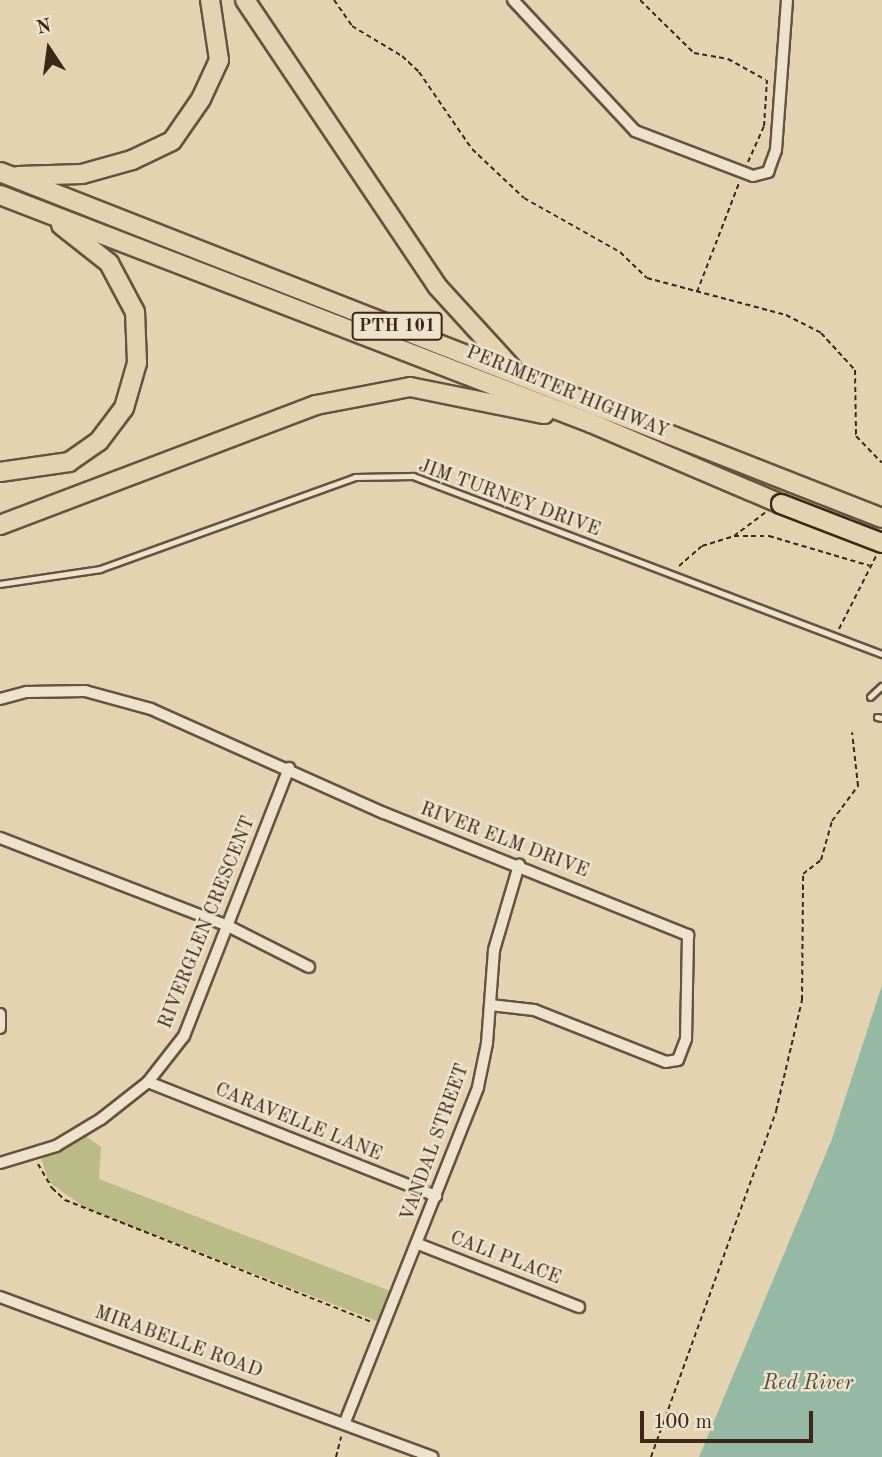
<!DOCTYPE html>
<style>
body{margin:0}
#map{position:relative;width:882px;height:1457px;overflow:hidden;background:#e3d3b1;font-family:"Old Standard TT",serif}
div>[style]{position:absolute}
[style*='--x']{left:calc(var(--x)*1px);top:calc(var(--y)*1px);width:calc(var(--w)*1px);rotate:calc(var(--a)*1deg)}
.green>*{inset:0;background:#babb87}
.water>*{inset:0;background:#96b9a6}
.path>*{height:2px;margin-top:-1px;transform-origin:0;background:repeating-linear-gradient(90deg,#3d2717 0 5px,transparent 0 8.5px)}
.roads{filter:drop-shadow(2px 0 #66523e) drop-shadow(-2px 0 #66523e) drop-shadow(0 2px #66523e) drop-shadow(0 -2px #66523e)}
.lane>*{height:4.5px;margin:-2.25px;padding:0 2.25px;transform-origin:2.25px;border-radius:2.25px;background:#ede2cc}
.street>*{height:10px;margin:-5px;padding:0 5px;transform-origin:5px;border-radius:5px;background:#ede2cc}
.highway>*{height:18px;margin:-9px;padding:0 9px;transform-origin:9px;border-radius:9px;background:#e3d3b1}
.bridges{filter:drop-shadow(2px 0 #3d2717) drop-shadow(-2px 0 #3d2717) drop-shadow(0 2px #3d2717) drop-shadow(0 -2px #3d2717)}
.highway-bridge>*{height:18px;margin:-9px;padding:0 9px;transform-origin:9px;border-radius:9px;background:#e3d3b1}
span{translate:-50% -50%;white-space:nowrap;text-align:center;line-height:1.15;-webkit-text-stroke:5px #ede2cc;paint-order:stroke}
.shield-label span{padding:2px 5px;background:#ede2cc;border:2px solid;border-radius:5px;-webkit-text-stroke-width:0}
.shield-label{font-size:18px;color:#3d2717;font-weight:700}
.street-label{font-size:19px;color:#3d2717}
.water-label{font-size:21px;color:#534c3b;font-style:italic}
.north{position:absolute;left:14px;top:14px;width:70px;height:70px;-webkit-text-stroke:5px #ede2cc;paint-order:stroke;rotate:347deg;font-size:19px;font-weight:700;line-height:28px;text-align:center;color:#3d2717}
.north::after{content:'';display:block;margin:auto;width:24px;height:32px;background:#3d2717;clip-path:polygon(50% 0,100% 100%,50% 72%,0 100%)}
.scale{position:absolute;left:640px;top:1411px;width:173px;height:32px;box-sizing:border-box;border:4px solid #3d2717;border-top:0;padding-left:9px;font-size:21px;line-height:24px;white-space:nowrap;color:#3d2717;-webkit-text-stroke:5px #ede2cc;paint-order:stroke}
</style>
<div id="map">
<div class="green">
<i style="clip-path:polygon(84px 1135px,101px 1147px,99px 1179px,398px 1294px,382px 1323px,87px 1209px,49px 1182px,41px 1158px)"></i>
</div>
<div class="water">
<i style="clip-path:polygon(882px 985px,882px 1457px,699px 1457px,832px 1139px)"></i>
</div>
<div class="path">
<i style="--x:334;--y:0;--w:32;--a:55"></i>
<i style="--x:352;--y:26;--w:58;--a:31"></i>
<i style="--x:402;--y:56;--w:23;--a:43"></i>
<i style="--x:419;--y:72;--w:93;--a:55.5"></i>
<i style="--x:472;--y:149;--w:71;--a:43.3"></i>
<i style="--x:524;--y:198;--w:110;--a:29.4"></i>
<i style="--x:620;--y:252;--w:37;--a:44"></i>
<i style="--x:647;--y:278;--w:144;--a:14.9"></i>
<i style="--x:786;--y:315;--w:39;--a:27"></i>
<i style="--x:821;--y:333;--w:50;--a:47.4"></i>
<i style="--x:855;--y:370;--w:66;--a:89.1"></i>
<i style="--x:856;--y:436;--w:37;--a:46"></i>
<i style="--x:640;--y:0;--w:76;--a:44.5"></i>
<i style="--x:694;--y:53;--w:35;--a:10"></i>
<i style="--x:728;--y:59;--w:43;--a:28.9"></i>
<i style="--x:748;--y:162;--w:39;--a:-66"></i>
<i style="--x:764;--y:126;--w:46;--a:-86.3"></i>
<i style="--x:697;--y:292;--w:117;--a:-68.9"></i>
<i style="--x:734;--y:536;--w:35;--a:0"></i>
<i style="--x:769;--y:536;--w:105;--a:16.5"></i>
<i style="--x:679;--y:566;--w:30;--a:-41"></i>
<i style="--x:702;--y:546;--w:34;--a:-17"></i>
<i style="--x:734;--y:536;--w:39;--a:-37"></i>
<i style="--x:839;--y:629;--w:82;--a:-63.1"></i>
<i style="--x:38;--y:1164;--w:28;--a:60"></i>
<i style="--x:52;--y:1188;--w:18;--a:43"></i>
<i style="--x:65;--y:1200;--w:329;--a:21.7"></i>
<i style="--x:336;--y:1457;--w:21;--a:-76"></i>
<i style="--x:651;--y:1457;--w:368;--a:-70.1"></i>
<i style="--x:776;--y:1111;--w:114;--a:-76.8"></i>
<i style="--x:802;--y:1000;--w:126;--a:-89.5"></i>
<i style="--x:803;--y:874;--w:23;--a:-38"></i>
<i style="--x:821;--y:860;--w:41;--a:-74.2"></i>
<i style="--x:832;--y:821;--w:44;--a:-53.4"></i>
<i style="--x:858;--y:786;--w:54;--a:-96.3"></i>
</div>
<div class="roads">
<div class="lane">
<i style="--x:0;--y:584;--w:101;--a:-8.5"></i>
<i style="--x:100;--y:569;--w:271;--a:-19.8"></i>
<i style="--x:355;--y:477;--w:58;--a:-1"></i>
<i style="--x:413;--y:476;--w:502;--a:20.78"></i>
<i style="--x:870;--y:697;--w:16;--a:-43"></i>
<i style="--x:877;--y:717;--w:5;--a:11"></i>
</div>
<div class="street">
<i style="--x:513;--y:0;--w:179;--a:47"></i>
<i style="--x:635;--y:131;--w:126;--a:20.9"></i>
<i style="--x:753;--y:176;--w:16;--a:-15"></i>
<i style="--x:768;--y:172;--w:23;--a:-70"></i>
<i style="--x:776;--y:150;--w:150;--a:-85.8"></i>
<i style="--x:0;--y:699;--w:28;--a:-15"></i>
<i style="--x:27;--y:692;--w:58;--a:-1"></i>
<i style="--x:85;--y:691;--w:68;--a:15.3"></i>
<i style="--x:151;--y:709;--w:255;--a:24.1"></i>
<i style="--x:384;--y:813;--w:328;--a:21.9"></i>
<i style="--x:688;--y:935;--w:104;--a:91.1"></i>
<i style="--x:686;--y:1039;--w:22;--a:111"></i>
<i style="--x:678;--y:1060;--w:12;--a:171"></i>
<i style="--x:666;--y:1062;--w:142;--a:-158.5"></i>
<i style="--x:534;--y:1010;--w:44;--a:-173.5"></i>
<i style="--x:0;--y:838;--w:242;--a:21.1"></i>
<i style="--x:226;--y:925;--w:93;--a:26.8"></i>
<i style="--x:0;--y:1014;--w:14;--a:90"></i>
<i style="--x:148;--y:1082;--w:310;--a:21.6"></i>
<i style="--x:0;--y:1163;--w:59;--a:-16.9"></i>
<i style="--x:56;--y:1146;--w:52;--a:-31"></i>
<i style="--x:101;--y:1119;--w:60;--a:-38.2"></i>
<i style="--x:148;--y:1082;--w:58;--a:-52"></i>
<i style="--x:184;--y:1036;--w:288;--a:-68.6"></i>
<i style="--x:418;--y:1244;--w:173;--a:21.4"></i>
<i style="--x:0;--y:1297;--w:461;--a:20.3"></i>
<i style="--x:345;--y:1422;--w:360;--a:-68.3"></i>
<i style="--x:478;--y:1087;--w:45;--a:-78.4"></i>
<i style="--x:487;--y:1043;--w:93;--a:-85.7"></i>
<i style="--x:494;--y:950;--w:89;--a:-73.6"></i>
</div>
<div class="highway">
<i style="--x:245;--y:0;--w:344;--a:56.1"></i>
<i style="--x:437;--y:286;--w:111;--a:47.6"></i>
<i style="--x:0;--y:172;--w:947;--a:21.42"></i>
<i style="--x:18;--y:176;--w:64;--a:-1.8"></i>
<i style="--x:82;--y:174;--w:52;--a:-15.6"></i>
<i style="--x:132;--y:160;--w:44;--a:-25.4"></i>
<i style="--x:172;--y:141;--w:51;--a:-55.4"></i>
<i style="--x:201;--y:99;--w:43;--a:-65.2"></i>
<i style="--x:219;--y:60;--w:61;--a:-98.5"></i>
<i style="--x:0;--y:195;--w:633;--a:21.1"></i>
<i style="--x:591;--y:423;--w:207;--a:23.1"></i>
<i style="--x:0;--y:472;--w:70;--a:-8.2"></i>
<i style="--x:69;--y:462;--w:37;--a:-35"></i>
<i style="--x:99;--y:441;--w:41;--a:-52.9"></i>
<i style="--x:124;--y:408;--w:47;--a:-73.9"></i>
<i style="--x:137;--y:363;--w:51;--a:-92.2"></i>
<i style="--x:135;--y:312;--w:55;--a:-118"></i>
<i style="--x:109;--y:263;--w:61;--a:-141.6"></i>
<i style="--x:0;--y:525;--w:338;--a:-20.8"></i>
<i style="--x:316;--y:405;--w:96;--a:-10.8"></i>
<i style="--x:410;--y:387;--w:137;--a:11.4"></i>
</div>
</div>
<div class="bridges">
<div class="highway-bridge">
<i style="--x:781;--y:504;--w:108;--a:21.1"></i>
</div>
</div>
<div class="shield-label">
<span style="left:397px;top:326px">PTH 101</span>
</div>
<div class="street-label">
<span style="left:567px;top:393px;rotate:22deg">PERIMETER HIGHWAY</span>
<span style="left:509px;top:499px;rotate:20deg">JIM TURNEY DRIVE</span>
<span style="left:504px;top:841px;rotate:21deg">RIVER ELM DRIVE</span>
<span style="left:208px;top:923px;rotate:-68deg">RIVERGLEN CRESCENT</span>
<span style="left:298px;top:1123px;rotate:22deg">CARAVELLE LANE</span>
<span style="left:436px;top:1143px;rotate:-70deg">VANDAL STREET</span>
<span style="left:505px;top:1259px;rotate:21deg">CALI PLACE</span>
<span style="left:178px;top:1343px;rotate:20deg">MIRABELLE ROAD</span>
</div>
<div class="water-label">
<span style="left:808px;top:1384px">Red River</span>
</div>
<div class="north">N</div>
<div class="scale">100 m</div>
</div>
